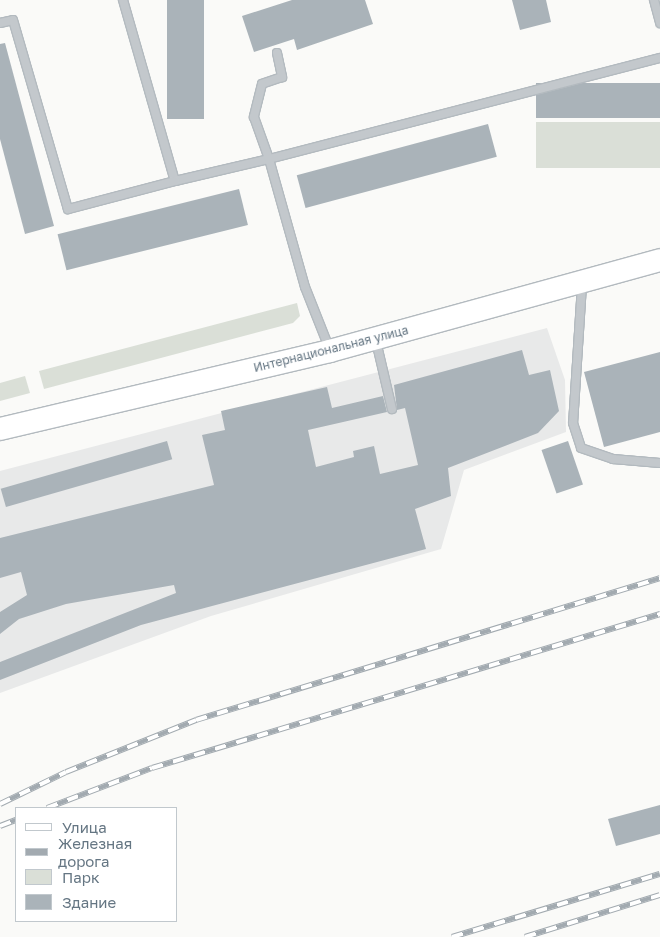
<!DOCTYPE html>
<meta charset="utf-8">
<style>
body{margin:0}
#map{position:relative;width:660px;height:937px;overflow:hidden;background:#fafaf8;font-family:"Golos Text",sans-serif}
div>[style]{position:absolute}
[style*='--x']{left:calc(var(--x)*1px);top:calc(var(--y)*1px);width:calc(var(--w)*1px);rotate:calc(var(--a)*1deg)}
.built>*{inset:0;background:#e8e9e9}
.green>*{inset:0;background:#dadfd7;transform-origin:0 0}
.building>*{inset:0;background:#aab3b9;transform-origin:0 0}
.roads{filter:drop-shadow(1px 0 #b3babf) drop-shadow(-1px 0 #b3babf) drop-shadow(0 1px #b3babf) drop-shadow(0 -1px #b3babf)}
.lane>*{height:8px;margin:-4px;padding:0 4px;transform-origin:4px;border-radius:4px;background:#c3c8cc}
.secondary>*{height:22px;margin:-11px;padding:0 11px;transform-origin:11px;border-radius:11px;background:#fff}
.rail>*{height:5.5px;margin-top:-2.75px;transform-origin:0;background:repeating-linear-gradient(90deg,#fff 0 11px,#a2aab0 0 22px);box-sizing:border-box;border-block:1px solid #a2aab0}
span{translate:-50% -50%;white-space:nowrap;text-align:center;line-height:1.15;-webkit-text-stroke:5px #fff;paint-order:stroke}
.street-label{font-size:12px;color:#657683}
.legend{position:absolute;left:15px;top:807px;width:162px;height:115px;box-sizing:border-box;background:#fff;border:1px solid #c1c8cd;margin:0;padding:6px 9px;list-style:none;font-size:15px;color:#657683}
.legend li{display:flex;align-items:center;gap:10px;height:25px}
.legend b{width:25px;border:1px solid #c1c8cd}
</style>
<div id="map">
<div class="built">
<i style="clip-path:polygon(547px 328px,565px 380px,566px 432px,464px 470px,441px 549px,211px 616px,0 693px,0 471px)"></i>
</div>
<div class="green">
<i style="left:660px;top:122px;width:46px;height:124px;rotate:90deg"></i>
<i style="clip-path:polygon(297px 303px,300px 316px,293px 323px,44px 389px,39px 371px)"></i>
<i style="clip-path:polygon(25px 376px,30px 393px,0 401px,0 383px)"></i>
</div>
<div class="building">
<i style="left:167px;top:0;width:37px;height:119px"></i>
<i style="clip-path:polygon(292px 0,365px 0,373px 24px,297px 50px,294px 39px,254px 52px,242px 16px)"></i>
<i style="clip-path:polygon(512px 0,546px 0,551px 22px,520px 30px)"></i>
<i style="clip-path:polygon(5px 43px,54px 226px,25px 234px,0 139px,0 44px)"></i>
<i style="left:660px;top:83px;width:35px;height:124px;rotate:90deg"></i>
<i style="left:488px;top:124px;width:34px;height:198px;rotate:75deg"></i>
<i style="left:239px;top:189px;width:37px;height:187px;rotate:76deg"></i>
<i style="clip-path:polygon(522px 350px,529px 375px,550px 370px,559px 411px,538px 433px,448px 468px,451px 496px,415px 509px,426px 549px,141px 625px,0 680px,0 662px,176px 593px,174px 585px,66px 604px,19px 619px,0 634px,0 612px,27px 595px,21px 572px,0 578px,0 538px,214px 485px,202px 435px,225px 430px,221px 411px,327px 387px,332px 408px,383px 396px,387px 412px,308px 430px,316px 467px,354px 457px,353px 451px,374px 446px,380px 474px,418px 465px,405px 408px,397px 410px,394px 385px)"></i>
<i style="clip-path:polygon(660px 352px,660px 432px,604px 447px,584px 372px)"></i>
<i style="left:167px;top:441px;width:19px;height:173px;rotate:74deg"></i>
<i style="left:568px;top:441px;width:46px;height:28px;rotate:71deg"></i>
<i style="clip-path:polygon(660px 805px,660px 834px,616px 846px,608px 819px)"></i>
</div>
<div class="roads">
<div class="lane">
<i style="--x:123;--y:0;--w:188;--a:74"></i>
<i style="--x:175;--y:181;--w:97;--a:-13.2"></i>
<i style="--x:269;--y:159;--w:133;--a:74.3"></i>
<i style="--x:305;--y:287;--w:68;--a:68.4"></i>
<i style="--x:654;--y:0;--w:24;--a:75"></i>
<i style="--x:0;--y:23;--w:13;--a:-13"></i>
<i style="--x:13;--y:20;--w:197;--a:73.8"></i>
<i style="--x:68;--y:209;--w:111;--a:-14.7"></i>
<i style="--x:277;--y:53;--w:25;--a:78"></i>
<i style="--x:282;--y:77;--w:21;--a:161"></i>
<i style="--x:262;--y:84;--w:34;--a:104"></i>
<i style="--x:254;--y:117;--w:45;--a:70.3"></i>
<i style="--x:269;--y:159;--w:404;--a:-14.5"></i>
<i style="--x:582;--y:285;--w:138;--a:93.7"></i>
<i style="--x:573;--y:423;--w:26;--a:72"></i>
<i style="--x:581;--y:448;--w:34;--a:19"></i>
<i style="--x:613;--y:459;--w:47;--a:4.9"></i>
<i style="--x:376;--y:341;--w:70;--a:76.8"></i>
</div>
<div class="secondary">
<i style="--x:0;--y:429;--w:339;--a:-13.3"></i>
<i style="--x:330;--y:351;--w:342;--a:-15.4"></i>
</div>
</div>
<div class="rail">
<i style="--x:0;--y:804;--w:73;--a:-25.9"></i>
<i style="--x:66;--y:772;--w:140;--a:-21.8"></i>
<i style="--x:196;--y:720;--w:485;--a:-17"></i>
<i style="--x:47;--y:808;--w:112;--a:-20.9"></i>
<i style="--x:152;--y:768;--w:531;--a:-16.86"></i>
<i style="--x:0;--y:826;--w:17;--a:-21"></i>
<i style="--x:452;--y:937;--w:217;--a:-16.9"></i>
<i style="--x:525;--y:937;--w:141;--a:-17.3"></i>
</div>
<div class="street-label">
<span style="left:331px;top:349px;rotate:-14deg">Интернациональная улица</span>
</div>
<ul class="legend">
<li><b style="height:6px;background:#fff"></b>Улица</li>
<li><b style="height:6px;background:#a2aab0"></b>Железная дорога</li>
<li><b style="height:14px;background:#dadfd7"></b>Парк</li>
<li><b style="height:14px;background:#aab3b9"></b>Здание</li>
</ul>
</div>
